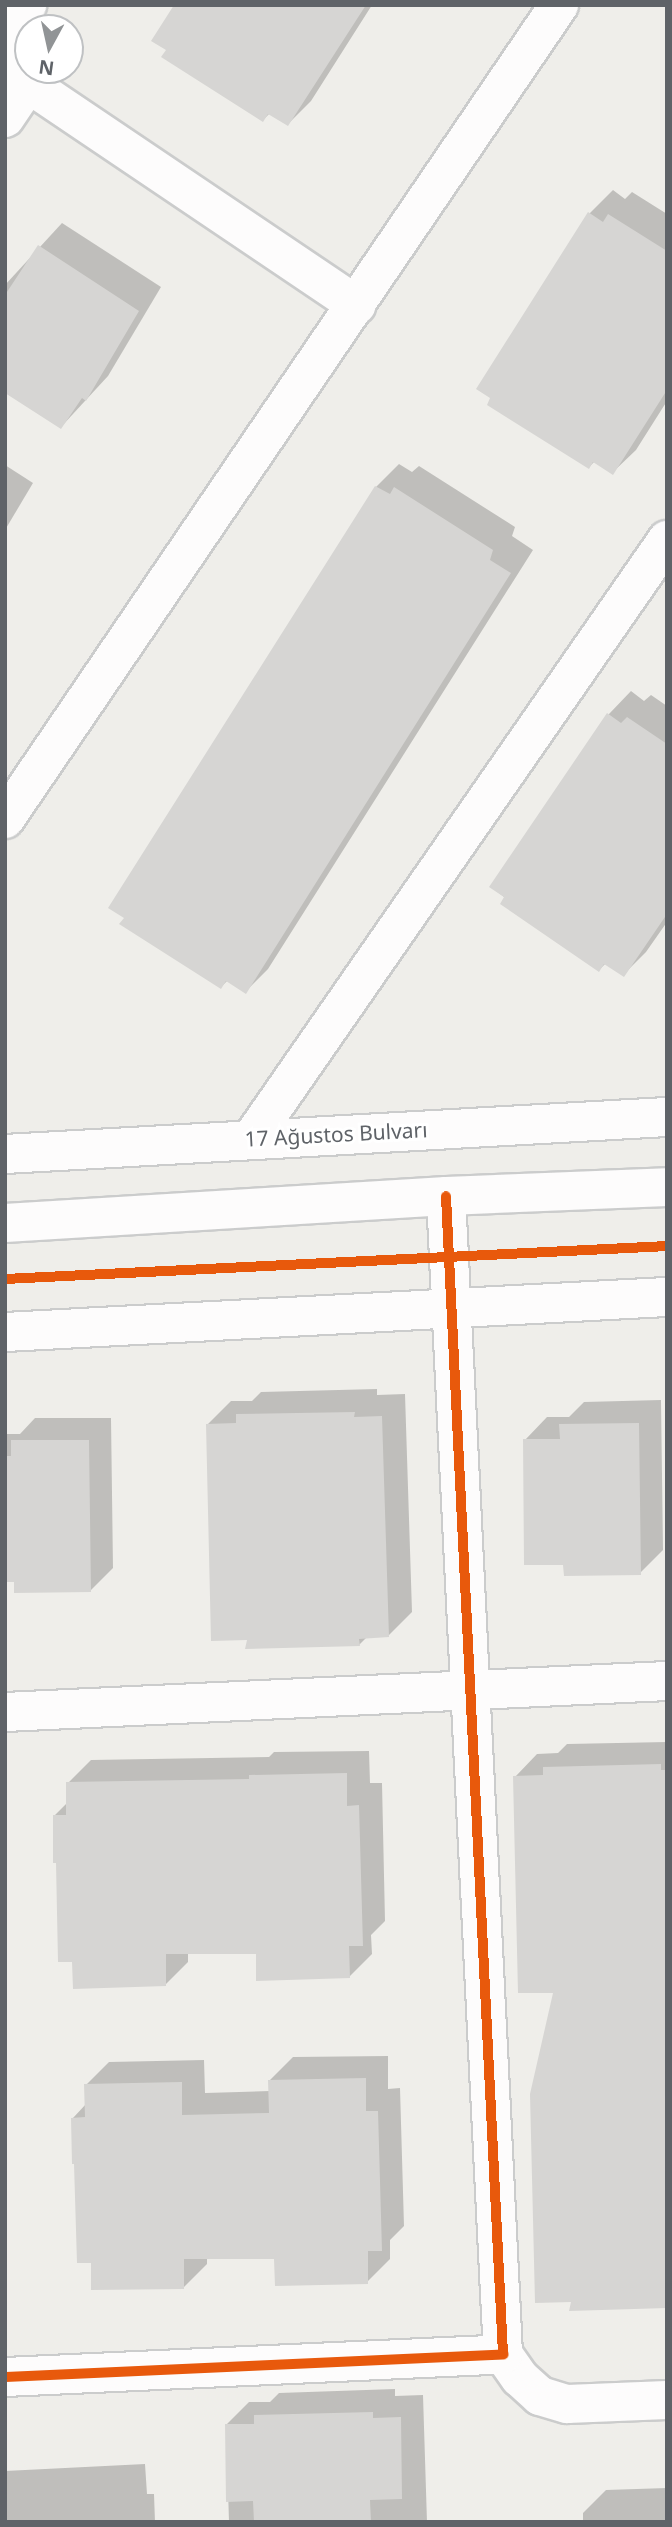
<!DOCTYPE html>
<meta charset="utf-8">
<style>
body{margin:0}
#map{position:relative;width:672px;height:2527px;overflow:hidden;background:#efeeea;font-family:"Noto Sans",sans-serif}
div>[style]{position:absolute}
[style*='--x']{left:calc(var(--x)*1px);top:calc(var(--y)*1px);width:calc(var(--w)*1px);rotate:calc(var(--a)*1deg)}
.shadow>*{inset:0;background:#0003}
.building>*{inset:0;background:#d6d5d3}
.roads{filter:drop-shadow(2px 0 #cbcccc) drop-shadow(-2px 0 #cbcccc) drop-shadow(0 2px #cbcccc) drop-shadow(0 -2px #cbcccc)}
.minor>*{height:38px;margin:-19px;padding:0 19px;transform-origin:19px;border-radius:19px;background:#fdfcfc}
.tertiary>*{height:38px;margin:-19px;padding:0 19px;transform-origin:19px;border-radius:19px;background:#fdfcfc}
.secondary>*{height:38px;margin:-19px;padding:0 19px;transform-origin:19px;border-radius:19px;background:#fdfcfc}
.cycleway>*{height:10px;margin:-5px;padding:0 5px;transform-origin:5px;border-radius:5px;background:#e8590c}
span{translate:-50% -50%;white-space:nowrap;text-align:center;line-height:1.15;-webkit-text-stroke:6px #fff;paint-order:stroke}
.street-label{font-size:21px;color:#5f6368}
.frame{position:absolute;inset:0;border:7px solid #5f6368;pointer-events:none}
.north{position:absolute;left:14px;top:14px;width:70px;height:70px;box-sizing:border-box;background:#fff;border:2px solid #bfc1c3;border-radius:50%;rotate:188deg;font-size:19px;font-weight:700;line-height:28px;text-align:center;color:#5f6368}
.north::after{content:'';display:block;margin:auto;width:24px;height:32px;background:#919496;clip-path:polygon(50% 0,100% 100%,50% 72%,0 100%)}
</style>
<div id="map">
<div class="shadow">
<i style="clip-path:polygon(176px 5px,372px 5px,311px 101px,288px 124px,270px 113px,263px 120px,168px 50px)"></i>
<i style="clip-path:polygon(613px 190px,625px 199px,632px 192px,667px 214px,667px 401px,636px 450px,613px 472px,595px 461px,589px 467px,478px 388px,590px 213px)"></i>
<i style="clip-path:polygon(62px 223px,161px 287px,108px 376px,61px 427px,5px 391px,5px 285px)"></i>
<i style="clip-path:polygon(399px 464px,412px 472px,419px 466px,515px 527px,512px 536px,533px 550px,268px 969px,245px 992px,228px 980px,221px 987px,111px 907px,376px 487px)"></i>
<i style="clip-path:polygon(5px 465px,33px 483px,5px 530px)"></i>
<i style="clip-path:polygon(631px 691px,644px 701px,651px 695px,667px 706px,667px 922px,646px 952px,623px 975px,606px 963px,599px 970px,491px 887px,609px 714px)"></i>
<i style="clip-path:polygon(377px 1389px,377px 1395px,405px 1394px,412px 1612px,389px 1635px,367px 1637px,359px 1645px,249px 1638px,208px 1424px,231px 1401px,252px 1401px,261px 1392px)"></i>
<i style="clip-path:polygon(661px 1400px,663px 1550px,640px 1573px,525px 1440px,547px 1417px,569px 1417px,584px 1402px)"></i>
<i style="clip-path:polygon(35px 1418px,111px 1418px,113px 1568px,90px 1591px,5px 1580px,5px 1434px,20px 1434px)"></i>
<i style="clip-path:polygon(667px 1742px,667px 2306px,573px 2301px,556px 1991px,515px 1777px,537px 1754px,558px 1753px,567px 1744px)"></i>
<i style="clip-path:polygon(369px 1751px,370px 1783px,382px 1783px,385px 1921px,371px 1935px,372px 1954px,349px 1977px,257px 1952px,188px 1952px,188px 1962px,165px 1985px,74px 1960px,54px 1816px,68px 1802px,68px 1783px,91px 1760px,269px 1757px,274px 1752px)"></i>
<i style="clip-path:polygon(388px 2056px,388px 2089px,400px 2088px,404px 2226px,390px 2240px,390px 2259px,367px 2282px,276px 2257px,207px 2257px,207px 2264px,184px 2287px,92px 2261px,73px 2118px,86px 2104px,86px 2085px,109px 2062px,204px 2060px,205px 2093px,270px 2091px,270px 2080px,293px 2057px)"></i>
<i style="clip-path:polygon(395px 2389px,395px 2396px,423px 2395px,427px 2522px,229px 2522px,226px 2425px,249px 2402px,270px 2402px,279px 2393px)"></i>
<i style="clip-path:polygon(145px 2464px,147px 2494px,154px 2494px,155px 2522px,5px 2522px,5px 2471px)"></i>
<i style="clip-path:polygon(667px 2488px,667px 2522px,583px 2522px,583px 2513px,606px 2490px)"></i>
</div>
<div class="building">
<i style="clip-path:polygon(174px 5px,366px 5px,288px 126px,268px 114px,263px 122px,161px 57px,166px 50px,151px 41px)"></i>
<i style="clip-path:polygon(588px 212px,603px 222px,608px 214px,667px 251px,667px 390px,613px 475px,593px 462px,589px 469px,487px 405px,490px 398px,476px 389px)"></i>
<i style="clip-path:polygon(38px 245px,139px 311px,86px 401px,82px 398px,61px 429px,5px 393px,5px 295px)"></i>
<i style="clip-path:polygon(375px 486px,390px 494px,394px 487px,493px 550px,490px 560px,511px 573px,246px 994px,226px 981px,221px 989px,119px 924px,124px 918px,108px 908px)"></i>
<i style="clip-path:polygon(607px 713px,621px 723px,627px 717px,667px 744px,667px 914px,624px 977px,604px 964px,599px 972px,500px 904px,504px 897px,489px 887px)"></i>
<i style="clip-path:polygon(355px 1412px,354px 1417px,382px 1416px,389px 1637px,359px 1639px,360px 1646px,245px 1649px,247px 1640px,211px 1641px,206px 1424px,236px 1423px,236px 1414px)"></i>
<i style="clip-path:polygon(639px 1423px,641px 1575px,564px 1576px,563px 1565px,524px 1565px,523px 1439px,560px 1439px,559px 1424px)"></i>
<i style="clip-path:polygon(11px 1440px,89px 1440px,91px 1592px,14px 1593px,14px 1582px,5px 1582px,5px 1456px,11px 1456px)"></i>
<i style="clip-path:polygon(661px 1764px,661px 1770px,667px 1770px,667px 2308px,569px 2311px,571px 2302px,535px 2303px,530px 2094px,553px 1993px,518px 1993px,513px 1776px,543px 1775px,543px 1767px)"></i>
<i style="clip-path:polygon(347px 1773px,347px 1806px,359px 1805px,363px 1946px,349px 1946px,350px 1978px,256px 1981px,256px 1954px,166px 1954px,166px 1986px,73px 1989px,72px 1962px,58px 1962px,56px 1863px,53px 1863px,53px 1815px,66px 1815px,66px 1782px,249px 1779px,249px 1775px)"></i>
<i style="clip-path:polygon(366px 2078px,366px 2111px,378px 2111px,382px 2251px,368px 2251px,368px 2284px,275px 2286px,274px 2259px,184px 2259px,184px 2289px,91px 2290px,91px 2263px,77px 2263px,74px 2164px,72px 2164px,71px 2118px,85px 2117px,84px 2084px,182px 2082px,182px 2115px,269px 2113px,268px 2080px)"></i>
<i style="clip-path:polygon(373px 2412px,373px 2418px,401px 2417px,402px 2499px,370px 2500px,371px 2522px,254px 2522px,253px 2501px,226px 2502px,225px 2424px,254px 2424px,254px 2415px)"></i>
</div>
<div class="roads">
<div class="minor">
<i style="--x:5;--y:38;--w:40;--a:-56"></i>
<i style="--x:5;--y:68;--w:424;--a:34"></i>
<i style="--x:5;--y:118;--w:41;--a:-55.9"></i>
<i style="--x:252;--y:1138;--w:728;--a:-55.24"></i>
<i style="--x:5;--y:1332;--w:663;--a:-3.03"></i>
<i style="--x:5;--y:1712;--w:663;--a:-2.68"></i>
<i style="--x:503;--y:2354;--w:29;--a:55"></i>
<i style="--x:520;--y:2378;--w:27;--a:42"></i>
<i style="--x:540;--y:2396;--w:28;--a:17"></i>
<i style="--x:567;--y:2404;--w:100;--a:-2.3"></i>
<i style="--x:5;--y:2377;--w:499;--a:-2.6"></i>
<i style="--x:503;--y:2354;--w:1159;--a:-92.82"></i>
</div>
<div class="tertiary">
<i style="--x:5;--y:819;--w:985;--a:-55.76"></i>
</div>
<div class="secondary">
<i style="--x:5;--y:1154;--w:663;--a:-3.2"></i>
<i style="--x:5;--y:1223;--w:442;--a:-3.5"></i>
<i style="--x:446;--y:1196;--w:221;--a:-2.3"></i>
</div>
</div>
<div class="cycleway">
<i style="--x:5;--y:1279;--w:663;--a:-2.85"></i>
<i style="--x:5;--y:2377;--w:499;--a:-2.6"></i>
<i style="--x:503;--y:2354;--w:1159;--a:-92.82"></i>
</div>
<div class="street-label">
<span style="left:336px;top:1134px;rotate:-3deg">17 Ağustos Bulvarı</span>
</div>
<div class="frame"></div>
<div class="north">N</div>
</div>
